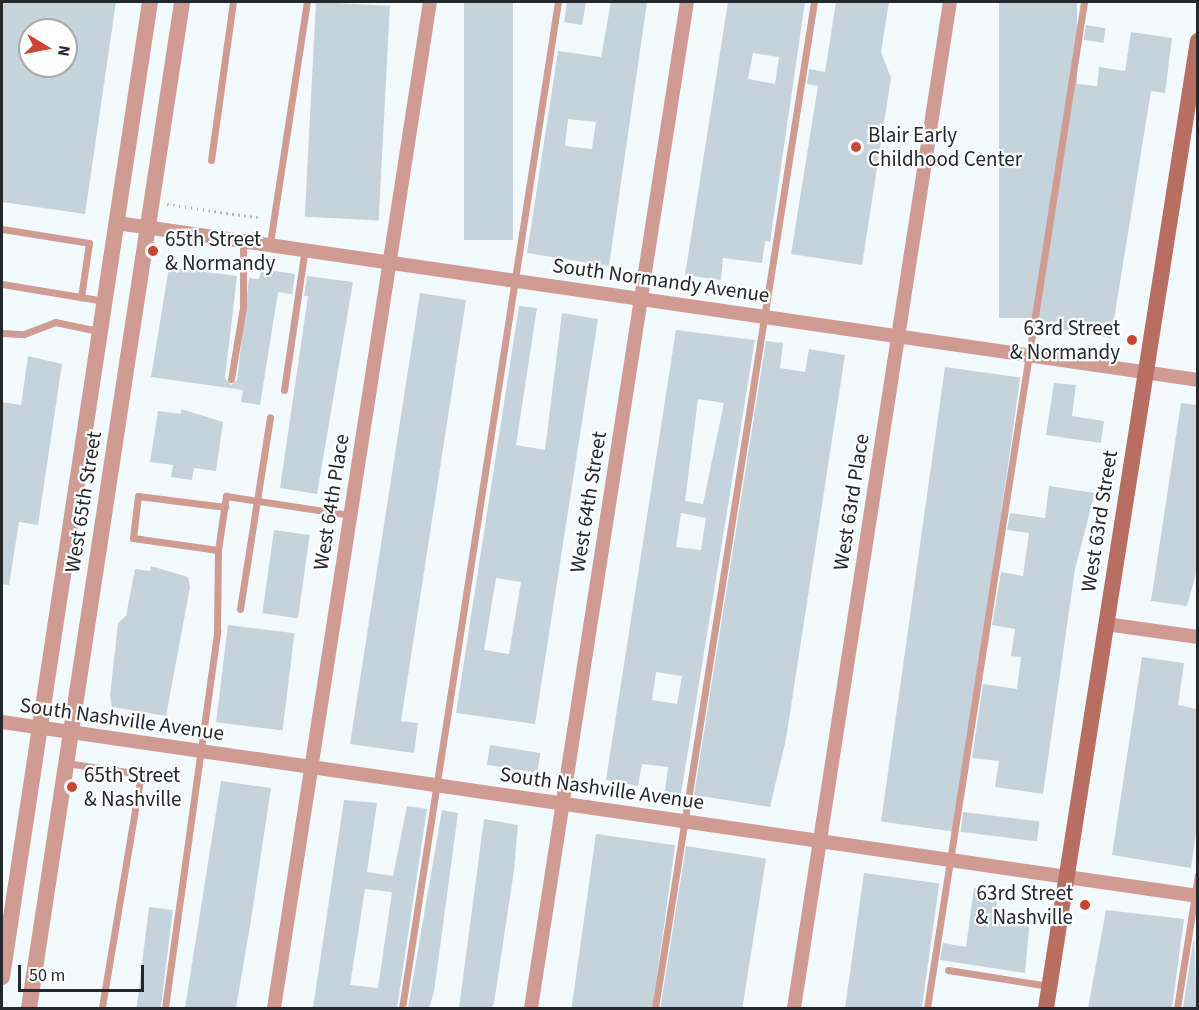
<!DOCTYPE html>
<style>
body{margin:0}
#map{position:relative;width:1199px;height:1010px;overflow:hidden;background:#f3fafe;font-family:"Source Sans 3",sans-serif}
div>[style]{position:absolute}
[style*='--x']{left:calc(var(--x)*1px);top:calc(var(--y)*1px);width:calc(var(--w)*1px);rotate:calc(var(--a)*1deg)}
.building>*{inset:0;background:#c4d3dc;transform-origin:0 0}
.path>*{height:3px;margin-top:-1.5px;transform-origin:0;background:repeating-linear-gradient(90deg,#aeb5b9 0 1.5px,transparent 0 6px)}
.service>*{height:7px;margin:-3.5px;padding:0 3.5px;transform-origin:3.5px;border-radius:3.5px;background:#d09c92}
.minor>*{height:14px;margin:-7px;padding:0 7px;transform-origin:7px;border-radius:7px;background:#d09c92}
.tertiary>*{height:16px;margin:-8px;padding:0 8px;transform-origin:8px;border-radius:8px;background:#d09c92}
.secondary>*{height:16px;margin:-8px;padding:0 8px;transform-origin:8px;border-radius:8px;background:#b86e60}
.dots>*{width:16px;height:16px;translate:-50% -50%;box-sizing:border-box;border:3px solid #fff;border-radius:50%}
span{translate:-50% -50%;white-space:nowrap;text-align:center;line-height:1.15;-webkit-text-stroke:4.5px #fff;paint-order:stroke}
.poi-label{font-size:21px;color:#23282c}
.left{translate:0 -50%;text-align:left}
.right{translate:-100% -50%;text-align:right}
.street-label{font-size:21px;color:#23282c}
.frame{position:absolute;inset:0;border:3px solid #23282c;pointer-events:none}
.north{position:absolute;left:18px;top:18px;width:60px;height:60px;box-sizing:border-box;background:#fff;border:2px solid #a7a9ab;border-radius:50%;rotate:100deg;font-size:16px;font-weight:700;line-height:24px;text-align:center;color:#23282c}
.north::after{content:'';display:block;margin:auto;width:21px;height:27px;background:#d04331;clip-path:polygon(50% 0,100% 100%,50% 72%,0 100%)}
.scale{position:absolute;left:18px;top:965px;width:126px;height:27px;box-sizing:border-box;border:3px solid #23282c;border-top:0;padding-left:8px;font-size:18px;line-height:21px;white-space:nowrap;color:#23282c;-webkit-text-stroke:4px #fff;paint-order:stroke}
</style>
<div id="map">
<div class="building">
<i style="clip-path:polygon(evenodd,2px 2px,116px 2px,85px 214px,2px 202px,2px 2px,30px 30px,66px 30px,66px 66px,30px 66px,30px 30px)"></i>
<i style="left:316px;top:2px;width:74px;height:215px;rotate:3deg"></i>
<i style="left:464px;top:2px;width:49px;height:238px"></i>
<i style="clip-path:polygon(567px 2px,586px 2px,582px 25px,564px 22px)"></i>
<i style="clip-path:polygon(evenodd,611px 2px,647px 2px,609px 266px,527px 253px,558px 51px,601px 57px,611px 2px,568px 119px,596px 122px,592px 149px,565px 146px,568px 119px)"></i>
<i style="clip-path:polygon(evenodd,728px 2px,805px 2px,770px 242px,765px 241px,762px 263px,723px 258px,721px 280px,685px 275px,728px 2px,753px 53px,779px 57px,775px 84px,748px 79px,753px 53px)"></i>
<i style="clip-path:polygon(836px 2px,889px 2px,881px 52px,891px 78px,862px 265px,791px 254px,818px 86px,807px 84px,809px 69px,825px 72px)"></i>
<i style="left:999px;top:2px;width:78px;height:316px"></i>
<i style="left:1086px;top:25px;width:20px;height:15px;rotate:9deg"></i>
<i style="clip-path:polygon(1131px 32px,1172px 38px,1165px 93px,1151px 91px,1111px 338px,1039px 326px,1077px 84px,1097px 86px,1099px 67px,1125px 71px)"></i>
<i style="clip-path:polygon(169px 267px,237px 276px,225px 378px,231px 385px,237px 380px,249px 278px,259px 279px,261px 269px,295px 274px,292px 294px,278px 292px,260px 405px,241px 402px,243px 390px,151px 377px)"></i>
<i style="clip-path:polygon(307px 276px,353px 282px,317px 494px,280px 488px,308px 296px,304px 296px)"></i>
<i style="clip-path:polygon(420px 293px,466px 300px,401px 721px,418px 723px,414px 753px,350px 744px)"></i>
<i style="clip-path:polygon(evenodd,519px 306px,537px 308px,516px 445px,545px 450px,562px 313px,598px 319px,535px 724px,456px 713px,519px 306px,496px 578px,521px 582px,509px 654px,484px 650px,496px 578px)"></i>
<i style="clip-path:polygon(evenodd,676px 330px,755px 340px,681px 794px,665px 792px,668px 767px,642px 764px,638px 786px,606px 780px,676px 330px,698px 399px,724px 403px,703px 504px,685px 501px,698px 399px,676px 330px,681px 513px,706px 518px,701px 550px,676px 547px,681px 513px,676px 330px,656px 672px,682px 676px,677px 704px,652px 700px,656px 672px)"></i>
<i style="clip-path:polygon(766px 341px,783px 343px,780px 368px,805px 372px,809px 349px,845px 355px,786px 739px,770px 807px,694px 795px)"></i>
<i style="clip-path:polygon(28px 356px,62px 364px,38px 525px,19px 522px,9px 585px,2px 584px,2px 402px,21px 405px)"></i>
<i style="left:945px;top:367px;width:76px;height:459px;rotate:8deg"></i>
<i style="clip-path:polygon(1054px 383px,1076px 385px,1072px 416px,1104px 421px,1101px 443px,1046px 435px)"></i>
<i style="clip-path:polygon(1181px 403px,1197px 405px,1197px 570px,1187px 606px,1151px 601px)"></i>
<i style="clip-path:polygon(181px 409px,223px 422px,216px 471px,194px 468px,192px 480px,171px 477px,173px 465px,150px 462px,158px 411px,181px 414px)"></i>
<i style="clip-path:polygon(1049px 486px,1095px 493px,1075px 569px,1043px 794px,995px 787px,999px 761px,972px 758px,983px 684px,1017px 689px,1021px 657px,1011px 656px,1015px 629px,992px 625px,1001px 572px,1023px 576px,1029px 533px,1007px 530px,1010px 513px,1045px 518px)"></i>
<i style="left:274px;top:530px;width:36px;height:84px;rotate:8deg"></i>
<i style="clip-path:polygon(151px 566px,188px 577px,190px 587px,166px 716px,112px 707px,110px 696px,118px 623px,126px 616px,135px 569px,150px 571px)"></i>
<i style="left:228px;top:625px;width:67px;height:98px;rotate:7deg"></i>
<i style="clip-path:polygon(1142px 657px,1184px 663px,1178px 705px,1197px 709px,1197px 825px,1191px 868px,1112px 855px)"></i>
<i style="left:490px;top:745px;width:51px;height:20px;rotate:9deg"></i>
<i style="clip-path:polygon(221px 781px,271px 788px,251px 920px,236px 1008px,185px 1008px)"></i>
<i style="clip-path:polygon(evenodd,344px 800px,377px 803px,367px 872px,393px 876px,407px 806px,427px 809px,397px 1008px,313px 1008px,344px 800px,365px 889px,392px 892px,378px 988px,350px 985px,365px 889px)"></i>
<i style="clip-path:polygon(442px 810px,458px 813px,434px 992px,429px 1008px,408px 1008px)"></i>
<i style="left:963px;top:812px;width:77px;height:20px;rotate:7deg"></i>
<i style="clip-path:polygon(484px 819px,518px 825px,514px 870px,494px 1003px,491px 1008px,459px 1008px)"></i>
<i style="left:596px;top:834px;width:80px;height:176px;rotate:8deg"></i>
<i style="left:686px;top:846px;width:81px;height:164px;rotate:9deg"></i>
<i style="left:864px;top:873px;width:76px;height:136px;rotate:8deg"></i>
<i style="clip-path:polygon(974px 888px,999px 891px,995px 914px,1030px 919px,1025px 973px,940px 960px,943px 943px,966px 947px)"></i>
<i style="left:149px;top:907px;width:24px;height:102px;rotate:7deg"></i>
<i style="clip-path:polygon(1106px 910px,1184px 919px,1172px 1008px,1088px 1008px)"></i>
<i style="clip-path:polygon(1194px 936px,1197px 1008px,1183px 1008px)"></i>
</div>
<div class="path">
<i style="--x:167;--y:204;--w:96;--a:8.4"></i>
</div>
<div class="service">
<i style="--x:211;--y:160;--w:160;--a:-82.1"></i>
<i style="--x:2;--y:229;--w:88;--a:9.1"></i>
<i style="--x:89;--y:243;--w:55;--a:98.4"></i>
<i style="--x:270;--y:243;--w:244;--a:-81.3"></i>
<i style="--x:2;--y:284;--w:104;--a:9.4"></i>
<i style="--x:2;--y:333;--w:22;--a:3"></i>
<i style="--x:24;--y:334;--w:33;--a:-21"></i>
<i style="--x:55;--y:322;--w:44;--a:11.8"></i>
<i style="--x:231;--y:379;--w:73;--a:-80.5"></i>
<i style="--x:243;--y:307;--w:67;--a:-90"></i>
<i style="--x:284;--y:390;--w:144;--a:-81.6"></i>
<i style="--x:218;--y:550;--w:86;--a:-172"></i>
<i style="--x:133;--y:538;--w:42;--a:-83.2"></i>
<i style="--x:138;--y:496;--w:88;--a:7.2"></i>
<i style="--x:240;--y:609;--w:194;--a:-81.1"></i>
<i style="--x:66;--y:763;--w:76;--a:8.3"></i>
<i style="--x:141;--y:774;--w:237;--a:99.5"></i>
<i style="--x:948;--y:970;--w:102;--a:9"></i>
<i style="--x:165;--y:1008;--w:381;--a:-82.1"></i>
<i style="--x:217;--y:631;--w:81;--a:-89.3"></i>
<i style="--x:218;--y:550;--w:55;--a:-81.6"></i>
<i style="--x:226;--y:496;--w:125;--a:8.7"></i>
<i style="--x:402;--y:1008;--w:1018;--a:-81.19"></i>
<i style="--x:655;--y:1008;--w:1018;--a:-81.02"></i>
<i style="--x:927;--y:1008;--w:1018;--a:-81.13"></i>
<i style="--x:1177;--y:1008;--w:135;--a:-81"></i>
</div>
<div class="minor">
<i style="--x:117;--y:223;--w:1092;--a:8.26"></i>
<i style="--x:1106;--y:624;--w:93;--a:8"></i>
<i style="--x:2;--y:722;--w:1209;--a:8.28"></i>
<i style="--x:274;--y:1008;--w:1018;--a:-81.19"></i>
<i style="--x:531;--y:1008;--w:1018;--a:-81.19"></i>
<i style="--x:794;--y:1008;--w:1018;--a:-81.19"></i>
</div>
<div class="tertiary">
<i style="--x:2;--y:977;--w:986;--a:-81.37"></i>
<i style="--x:29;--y:1008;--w:1018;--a:-81.35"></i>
</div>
<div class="secondary">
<i style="--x:1046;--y:1008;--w:979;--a:-81.07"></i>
</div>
<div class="dots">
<i style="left:856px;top:147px;background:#d04331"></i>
<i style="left:153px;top:251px;background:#d04331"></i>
<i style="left:1132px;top:340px;background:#d04331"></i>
<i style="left:72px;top:787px;background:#d04331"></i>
<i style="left:1085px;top:905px;background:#d04331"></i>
</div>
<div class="poi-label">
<span class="left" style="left:868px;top:147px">Blair Early<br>Childhood Center</span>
<span class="left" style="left:165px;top:251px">65th Street<br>&amp; Normandy</span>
<span class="right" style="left:1120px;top:340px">63rd Street<br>&amp; Normandy</span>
<span class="left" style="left:84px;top:787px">65th Street<br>&amp; Nashville</span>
<span class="right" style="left:1073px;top:905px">63rd Street<br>&amp; Nashville</span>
</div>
<div class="street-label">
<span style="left:661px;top:280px;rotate:8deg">South Normandy Avenue</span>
<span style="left:83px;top:502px;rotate:-81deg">West 65th Street</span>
<span style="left:331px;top:502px;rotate:-81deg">West 64th Place</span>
<span style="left:588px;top:502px;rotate:-81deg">West 64th Street</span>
<span style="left:851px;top:502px;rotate:-81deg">West 63rd Place</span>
<span style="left:1099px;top:521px;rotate:-81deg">West 63rd Street</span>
<span style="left:122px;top:719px;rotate:8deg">South Nashville Avenue</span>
<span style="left:602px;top:788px;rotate:8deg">South Nashville Avenue</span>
</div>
<div class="frame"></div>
<div class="north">N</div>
<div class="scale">50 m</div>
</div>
